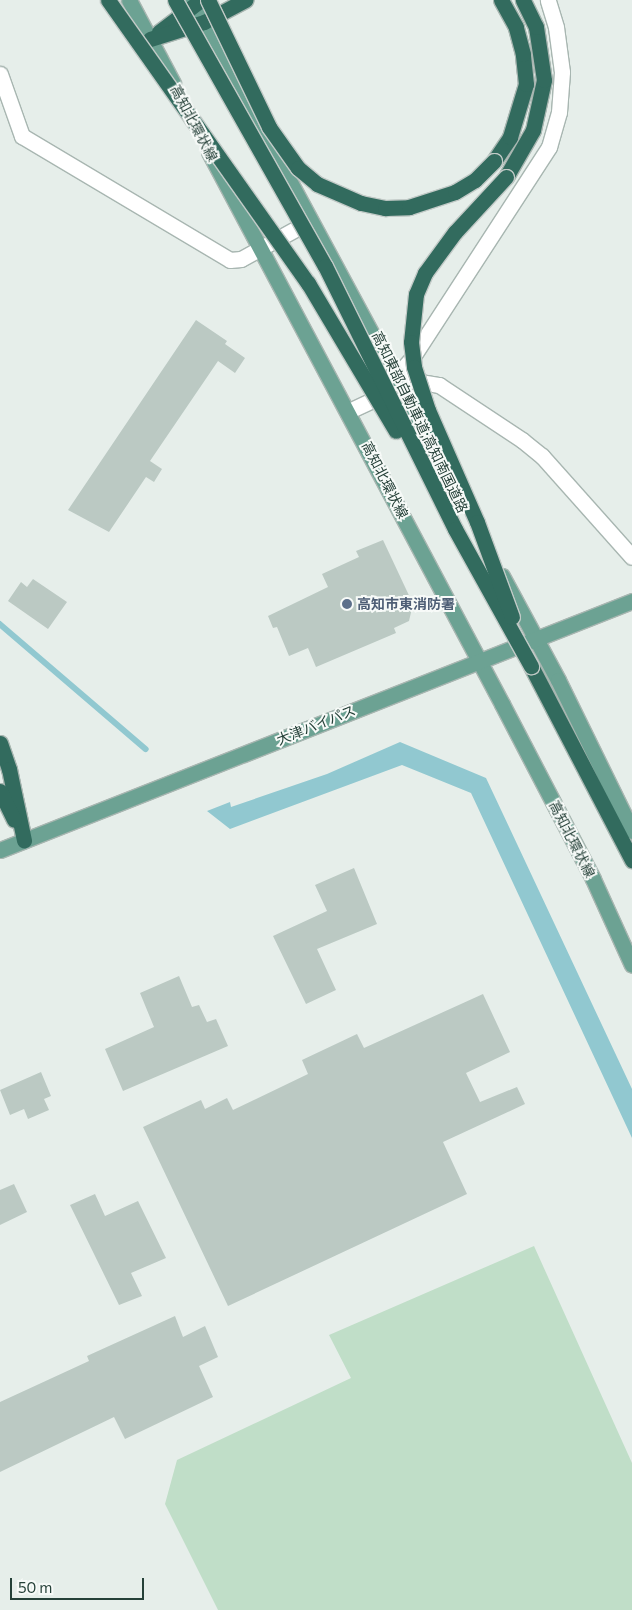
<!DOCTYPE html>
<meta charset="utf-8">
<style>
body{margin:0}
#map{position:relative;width:632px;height:1610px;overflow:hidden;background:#e6eeea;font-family:Commissioner,"Noto Sans JP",sans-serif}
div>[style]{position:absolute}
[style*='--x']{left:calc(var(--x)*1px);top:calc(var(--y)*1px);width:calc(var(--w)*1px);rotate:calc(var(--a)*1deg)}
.green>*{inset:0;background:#c0dec8}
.water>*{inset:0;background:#91c8d0}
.stream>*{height:5.5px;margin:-2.75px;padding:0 2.75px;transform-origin:2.75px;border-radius:2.75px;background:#91c8d0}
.building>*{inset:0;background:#bbc9c3}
.roads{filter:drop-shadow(1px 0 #a8b6b1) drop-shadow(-1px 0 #a8b6b1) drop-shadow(0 1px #a8b6b1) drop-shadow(0 -1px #a8b6b1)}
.minor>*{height:15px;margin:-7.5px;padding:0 7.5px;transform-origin:7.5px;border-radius:7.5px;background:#fff}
.major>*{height:15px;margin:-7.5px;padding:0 7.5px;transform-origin:7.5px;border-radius:7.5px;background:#6ca293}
.highway>*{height:15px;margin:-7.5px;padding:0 7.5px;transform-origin:7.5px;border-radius:7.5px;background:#326b5e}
.bridges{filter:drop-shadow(1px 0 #c2cac7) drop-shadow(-1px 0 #c2cac7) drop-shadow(0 1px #c2cac7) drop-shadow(0 -1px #c2cac7)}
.highway-bridge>*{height:15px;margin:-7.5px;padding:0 7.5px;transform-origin:7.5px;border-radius:7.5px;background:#326b5e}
.dots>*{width:14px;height:14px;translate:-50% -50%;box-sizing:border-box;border:2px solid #f7faf8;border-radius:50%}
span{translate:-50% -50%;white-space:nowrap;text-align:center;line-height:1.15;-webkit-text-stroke:4px #f7faf8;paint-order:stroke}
.street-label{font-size:14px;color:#254038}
.service-label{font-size:14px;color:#4e5e75;font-weight:700}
.left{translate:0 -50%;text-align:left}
.scale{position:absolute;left:10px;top:1578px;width:134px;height:22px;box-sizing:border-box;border:2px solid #254038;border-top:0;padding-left:6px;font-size:15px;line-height:18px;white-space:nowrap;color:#254038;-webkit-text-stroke:4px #f7faf8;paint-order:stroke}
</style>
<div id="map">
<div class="green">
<i style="clip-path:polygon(534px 1246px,632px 1463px,632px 1610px,218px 1610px,165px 1504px,177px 1460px,351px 1378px,329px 1335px)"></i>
</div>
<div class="water">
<i style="clip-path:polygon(400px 742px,486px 778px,632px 1089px,632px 1138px,471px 793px,402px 765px,230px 829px,207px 811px,230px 802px,231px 807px,327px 774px)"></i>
</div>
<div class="stream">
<i style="--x:0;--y:624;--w:192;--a:40.6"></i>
</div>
<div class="building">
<i style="clip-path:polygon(196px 320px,227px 341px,225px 344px,245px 358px,235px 373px,218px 361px,150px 461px,162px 469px,154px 482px,146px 477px,109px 532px,68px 510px)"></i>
<i style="clip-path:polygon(383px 540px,413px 604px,409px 621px,394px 628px,396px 633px,316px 667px,308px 648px,289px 656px,277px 627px,273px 628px,268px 616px,328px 587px,322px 574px,359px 557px,356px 551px)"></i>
<i style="clip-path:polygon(33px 579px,67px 602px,48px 629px,8px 601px,21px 582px,27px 587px)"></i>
<i style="clip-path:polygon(354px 868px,377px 924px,317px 949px,336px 990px,306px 1004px,273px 936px,327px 911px,315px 885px)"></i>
<i style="clip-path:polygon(179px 976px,192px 1007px,199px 1005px,207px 1022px,216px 1019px,228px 1046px,123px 1091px,105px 1049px,154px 1027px,140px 993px)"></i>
<i style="clip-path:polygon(483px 994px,510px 1052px,466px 1073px,480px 1102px,517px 1087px,525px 1104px,443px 1142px,467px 1194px,228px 1306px,143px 1127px,201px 1100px,205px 1109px,227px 1098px,233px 1110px,308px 1074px,302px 1060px,357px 1034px,364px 1048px)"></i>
<i style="clip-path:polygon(41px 1072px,51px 1096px,44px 1099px,49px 1110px,28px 1119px,24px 1109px,10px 1115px,0 1090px)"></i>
<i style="clip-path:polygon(14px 1184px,27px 1212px,0 1225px,0 1190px)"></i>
<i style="clip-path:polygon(95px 1194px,105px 1216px,138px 1201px,166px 1258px,131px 1273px,142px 1296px,119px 1305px,70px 1205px)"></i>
<i style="clip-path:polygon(175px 1316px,183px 1337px,205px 1326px,218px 1357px,199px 1366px,213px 1397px,125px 1439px,114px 1417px,0 1472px,0 1402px,89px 1361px,87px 1356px)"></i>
</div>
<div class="roads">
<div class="minor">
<i style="--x:0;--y:74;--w:66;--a:70.5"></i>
<i style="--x:22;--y:136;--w:242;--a:30.8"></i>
<i style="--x:230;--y:260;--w:11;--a:-5"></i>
<i style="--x:241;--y:259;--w:79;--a:-28.8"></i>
<i style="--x:396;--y:378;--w:44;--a:9.2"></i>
<i style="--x:439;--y:385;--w:100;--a:33.5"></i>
<i style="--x:522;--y:440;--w:26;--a:39"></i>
<i style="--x:542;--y:456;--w:135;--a:48.3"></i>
<i style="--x:349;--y:411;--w:31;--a:-25"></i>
<i style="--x:377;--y:398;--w:53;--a:-48.8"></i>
<i style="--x:412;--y:358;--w:252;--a:-57"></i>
<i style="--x:549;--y:147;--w:36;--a:-74"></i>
<i style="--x:559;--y:112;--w:40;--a:-85.7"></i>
<i style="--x:562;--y:72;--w:45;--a:-97.6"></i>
<i style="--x:556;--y:27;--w:28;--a:-107"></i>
</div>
<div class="major">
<i style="--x:129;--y:0;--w:94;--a:62.1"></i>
<i style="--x:192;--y:0;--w:566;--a:61.71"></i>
<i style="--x:209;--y:152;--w:625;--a:62.04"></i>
<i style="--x:502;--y:704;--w:197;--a:62.5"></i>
<i style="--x:593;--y:879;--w:94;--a:65.6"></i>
<i style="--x:502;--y:576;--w:118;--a:61.7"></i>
<i style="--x:558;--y:680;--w:168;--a:63.9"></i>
<i style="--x:0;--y:850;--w:679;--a:-21.5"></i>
</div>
<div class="highway">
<i style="--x:159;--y:32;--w:53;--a:-37.3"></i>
<i style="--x:150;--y:39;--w:57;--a:-17.5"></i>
<i style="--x:204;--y:22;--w:47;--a:-28.2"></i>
<i style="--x:494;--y:161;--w:29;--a:-56"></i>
<i style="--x:510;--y:137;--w:55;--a:-73.2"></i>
<i style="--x:526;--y:84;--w:30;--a:-96"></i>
<i style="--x:523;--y:54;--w:28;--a:-105"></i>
<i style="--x:516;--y:27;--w:31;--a:-119"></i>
<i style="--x:506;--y:177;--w:54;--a:-60.1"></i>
<i style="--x:533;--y:130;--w:51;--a:-77.6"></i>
<i style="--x:544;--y:80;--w:54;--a:-98.6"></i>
<i style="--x:536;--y:27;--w:30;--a:-116"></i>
<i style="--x:531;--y:666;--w:219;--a:62.5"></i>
<i style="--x:0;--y:743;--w:28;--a:71"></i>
<i style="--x:9;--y:769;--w:73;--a:78.1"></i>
<i style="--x:0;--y:791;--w:32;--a:64"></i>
</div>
</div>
<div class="bridges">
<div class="highway-bridge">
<i style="--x:108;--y:0;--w:347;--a:54.8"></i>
<i style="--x:308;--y:283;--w:172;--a:59.3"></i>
<i style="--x:175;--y:0;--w:305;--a:60.6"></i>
<i style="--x:325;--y:266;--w:293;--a:63.7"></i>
<i style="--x:455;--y:529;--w:157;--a:61"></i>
<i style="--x:208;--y:0;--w:141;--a:64.3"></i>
<i style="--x:269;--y:127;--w:50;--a:54.7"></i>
<i style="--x:298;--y:168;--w:25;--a:40"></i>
<i style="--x:317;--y:184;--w:48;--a:23.4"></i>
<i style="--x:361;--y:203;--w:25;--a:12"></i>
<i style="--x:385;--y:208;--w:24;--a:-2"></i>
<i style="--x:409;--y:207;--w:48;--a:-18.1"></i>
<i style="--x:455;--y:192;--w:23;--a:-31"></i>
<i style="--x:475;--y:180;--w:27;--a:-45"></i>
<i style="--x:506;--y:177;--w:75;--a:132.8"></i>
<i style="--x:455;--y:232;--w:51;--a:126.2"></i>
<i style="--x:425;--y:273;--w:23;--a:113"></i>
<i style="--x:416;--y:294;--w:48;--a:95.9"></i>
<i style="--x:411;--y:342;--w:25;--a:83"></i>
<i style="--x:414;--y:367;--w:45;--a:72"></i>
<i style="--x:428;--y:410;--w:122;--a:66.4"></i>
<i style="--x:477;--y:522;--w:101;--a:69.8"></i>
</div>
</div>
<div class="dots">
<i style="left:347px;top:604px;background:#5c6f8a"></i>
</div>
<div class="street-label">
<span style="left:194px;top:123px;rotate:62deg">高知北環状線</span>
<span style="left:420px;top:422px;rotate:64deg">高知東部自動車道;高知南国道路</span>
<span style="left:385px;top:480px;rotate:63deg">高知北環状線</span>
<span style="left:316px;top:725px;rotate:-22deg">大津バイパス</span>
<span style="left:572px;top:839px;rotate:63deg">高知北環状線</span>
</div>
<div class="service-label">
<span class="left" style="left:357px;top:604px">高知市東消防署</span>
</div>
<div class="scale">50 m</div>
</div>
